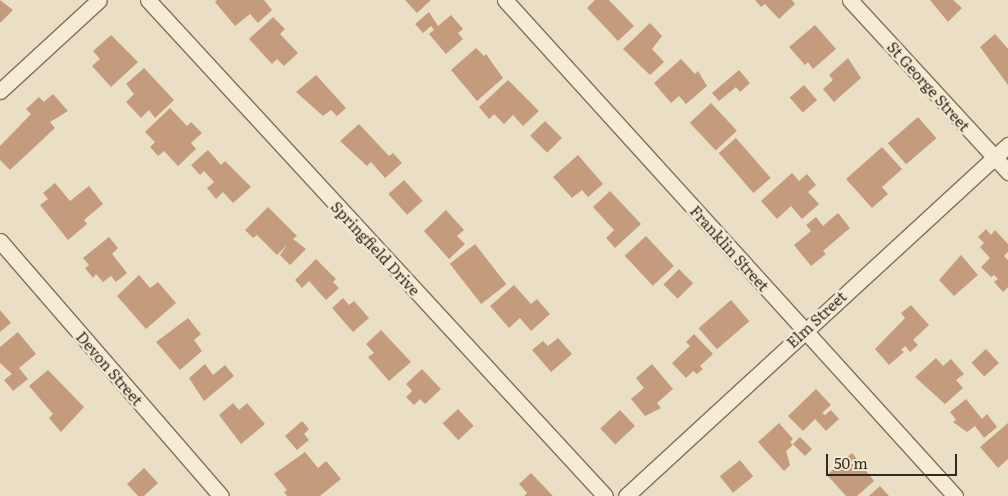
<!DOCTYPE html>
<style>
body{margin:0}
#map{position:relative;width:1008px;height:496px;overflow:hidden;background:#eadfc4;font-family:Literata,serif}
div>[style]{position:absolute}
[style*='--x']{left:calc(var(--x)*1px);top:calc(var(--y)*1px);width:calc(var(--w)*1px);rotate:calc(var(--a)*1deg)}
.building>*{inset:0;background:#c59b7d;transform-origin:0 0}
.roads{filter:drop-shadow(1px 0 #83715c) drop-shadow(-1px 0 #83715c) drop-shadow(0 1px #83715c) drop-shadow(0 -1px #83715c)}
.minor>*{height:15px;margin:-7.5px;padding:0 7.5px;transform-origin:7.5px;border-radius:7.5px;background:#f6ecd6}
span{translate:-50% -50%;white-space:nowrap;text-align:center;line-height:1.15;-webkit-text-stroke:5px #f2e9d3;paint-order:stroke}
.street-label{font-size:15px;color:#34291f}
.scale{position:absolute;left:826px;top:454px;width:131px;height:22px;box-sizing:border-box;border:2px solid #34291f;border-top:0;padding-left:6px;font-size:15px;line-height:18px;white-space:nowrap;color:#34291f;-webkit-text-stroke:4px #f2e9d3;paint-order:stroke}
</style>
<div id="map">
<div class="building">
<i style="clip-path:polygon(0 0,13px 10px,0 23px)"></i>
<i style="clip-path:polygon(217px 0,264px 0,272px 10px,258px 23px,250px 14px,235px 26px,215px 2px)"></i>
<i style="clip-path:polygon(405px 0,431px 0,417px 13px)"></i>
<i style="clip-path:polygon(595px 0,609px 0,634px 26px,618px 41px,587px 8px)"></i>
<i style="clip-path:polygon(755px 0,792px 0,795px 4px,779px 19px,765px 4px,761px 7px)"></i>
<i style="clip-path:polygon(930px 0,953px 0,962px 8px,948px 22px)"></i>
<i style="clip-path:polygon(429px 12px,438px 26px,451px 15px,463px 29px,458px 33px,463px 39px,446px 54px,429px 34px,434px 30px,431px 26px,423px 33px,415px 24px)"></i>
<i style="clip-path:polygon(273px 17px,285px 29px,280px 34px,298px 53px,284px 66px,277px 59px,272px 64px,249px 39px)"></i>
<i style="clip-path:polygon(650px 23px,662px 36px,652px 49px,664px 62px,650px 75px,623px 49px)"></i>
<i style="clip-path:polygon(815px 25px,836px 49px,813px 69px,808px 62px,805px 65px,789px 47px)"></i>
<i style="clip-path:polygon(995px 34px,1008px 49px,1008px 85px,980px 47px)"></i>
<i style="clip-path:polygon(111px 35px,138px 62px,111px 87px,92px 66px,100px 59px,93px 51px)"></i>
<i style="clip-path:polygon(476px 48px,484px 56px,486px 54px,503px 78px,477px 101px,451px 70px)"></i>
<i style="clip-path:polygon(848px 58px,861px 78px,834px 102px,823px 89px,833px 80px,829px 75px)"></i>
<i style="clip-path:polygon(681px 59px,695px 74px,698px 71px,707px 86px,686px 104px,679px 96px,671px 103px,654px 83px)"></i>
<i style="clip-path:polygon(144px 68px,174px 100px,155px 118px,149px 110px,141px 118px,126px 102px,134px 94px,126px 84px)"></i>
<i style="clip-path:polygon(739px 70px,750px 83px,740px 92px,736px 87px,719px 101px,712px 93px)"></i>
<i style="clip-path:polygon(316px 75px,346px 108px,337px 116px,331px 110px,323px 116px,296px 92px)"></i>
<i style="clip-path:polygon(508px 80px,539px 111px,523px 126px,513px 115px,504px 124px,494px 114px,489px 119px,479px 107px)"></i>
<i style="left:804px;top:85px;width:20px;height:19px;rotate:49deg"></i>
<i style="clip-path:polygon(53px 94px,68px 111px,50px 122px,55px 128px,10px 170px,0 160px,0 146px,31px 114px,26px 109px,39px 97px,44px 102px)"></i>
<i style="left:711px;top:103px;width:38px;height:29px;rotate:47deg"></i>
<i style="clip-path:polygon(170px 108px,187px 126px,191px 122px,202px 133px,191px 143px,196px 149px,178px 166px,164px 151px,158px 156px,150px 147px,155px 142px,145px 132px)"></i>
<i style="left:918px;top:117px;width:28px;height:40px;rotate:49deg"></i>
<i style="left:545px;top:121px;width:24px;height:21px;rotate:45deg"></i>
<i style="clip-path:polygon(359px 124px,389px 156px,393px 153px,402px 163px,385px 178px,371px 162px,367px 166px,340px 141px)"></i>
<i style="left:736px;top:138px;width:53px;height:23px;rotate:49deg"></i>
<i style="clip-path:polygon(882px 147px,902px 169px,882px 187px,888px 194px,872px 208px,846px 179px)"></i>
<i style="clip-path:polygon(208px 150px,221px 165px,225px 161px,251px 187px,233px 203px,223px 192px,216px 199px,207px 188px,214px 182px,204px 171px,200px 175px,191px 165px)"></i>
<i style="clip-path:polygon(578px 155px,603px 184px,588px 197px,582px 190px,572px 198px,553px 177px)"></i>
<i style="clip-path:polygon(792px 173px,799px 181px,807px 174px,816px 185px,808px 192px,819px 204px,802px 219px,791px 206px,777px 219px,761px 201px)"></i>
<i style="left:404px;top:180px;width:28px;height:21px;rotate:48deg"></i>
<i style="clip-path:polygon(55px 183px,70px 201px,89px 186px,103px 204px,84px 220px,87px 224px,68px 240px,40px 205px,48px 199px,43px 193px)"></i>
<i style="clip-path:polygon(610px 191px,641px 224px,615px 248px,606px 238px,614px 230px,593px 207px)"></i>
<i style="clip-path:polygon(268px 207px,297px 236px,293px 239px,306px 249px,290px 265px,280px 255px,287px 245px,277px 255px,257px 235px,253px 238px,245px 230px)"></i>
<i style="clip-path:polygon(446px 210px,464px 230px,457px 236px,465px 244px,449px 259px,424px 231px)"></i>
<i style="clip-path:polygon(838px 213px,850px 228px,823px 251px,826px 254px,811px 266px,794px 245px,811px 231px,806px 225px,816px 217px,823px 226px)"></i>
<i style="clip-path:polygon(986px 229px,991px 235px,995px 230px,1008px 244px,1008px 252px,1004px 256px,1008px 260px,1008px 287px,1003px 292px,994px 282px,998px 279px,994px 275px,991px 277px,981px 267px,990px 258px,980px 247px,984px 243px,978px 237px)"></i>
<i style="left:646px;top:236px;width:41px;height:29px;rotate:47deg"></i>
<i style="clip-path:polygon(109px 237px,118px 248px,112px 254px,127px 273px,116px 282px,111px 276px,103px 282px,96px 274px,93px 278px,85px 268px,89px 265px,83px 258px)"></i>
<i style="left:475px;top:244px;width:51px;height:32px;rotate:52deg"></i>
<i style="clip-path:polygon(961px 255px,978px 275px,954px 296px,939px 280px)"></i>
<i style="clip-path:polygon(316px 259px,336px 279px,333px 282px,339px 288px,326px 300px,309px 281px,302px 288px,295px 280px)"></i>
<i style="left:679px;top:269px;width:20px;height:22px;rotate:45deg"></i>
<i style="clip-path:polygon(139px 275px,150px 288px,158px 282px,176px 303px,146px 329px,117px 296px)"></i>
<i style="clip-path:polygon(514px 285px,531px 304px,537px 299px,550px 314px,531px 331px,520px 318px,509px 328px,490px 306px)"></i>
<i style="clip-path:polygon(343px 298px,349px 305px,354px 301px,369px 318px,353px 332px,332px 308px)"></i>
<i style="left:731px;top:300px;width:28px;height:43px;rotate:49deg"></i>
<i style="clip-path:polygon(911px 305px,929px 325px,913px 340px,918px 345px,910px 352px,905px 346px,901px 350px,904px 352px,889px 365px,875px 349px,905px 318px,901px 313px)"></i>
<i style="clip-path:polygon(0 310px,11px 323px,0 332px)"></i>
<i style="clip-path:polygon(188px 318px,201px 334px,194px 340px,202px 351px,180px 370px,156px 342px)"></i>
<i style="clip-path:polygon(381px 330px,411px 362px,389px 381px,368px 357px,374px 353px,366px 344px)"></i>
<i style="clip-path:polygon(18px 332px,36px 354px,19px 368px,28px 379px,13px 391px,4px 380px,12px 374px,0 363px,0 347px)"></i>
<i style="clip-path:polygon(694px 334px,713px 354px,700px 366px,703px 369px,697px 374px,693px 371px,686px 378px,672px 363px,690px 346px,686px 342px)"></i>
<i style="clip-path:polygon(558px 338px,572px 354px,551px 372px,532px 350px,543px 341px,548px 346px)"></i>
<i style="left:986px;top:349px;width:19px;height:20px;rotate:47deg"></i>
<i style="clip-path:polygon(936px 358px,943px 366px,951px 359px,964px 374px,956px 380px,963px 388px,945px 404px,915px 377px)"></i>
<i style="clip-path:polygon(205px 364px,213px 375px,225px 365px,234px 376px,204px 401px,189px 378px)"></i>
<i style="clip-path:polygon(652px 364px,673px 389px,657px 403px,661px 408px,645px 416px,631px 399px,644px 388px,636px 378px)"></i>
<i style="clip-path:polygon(422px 369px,441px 389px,425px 404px,420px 399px,414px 405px,406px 397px,412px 391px,406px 384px)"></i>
<i style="clip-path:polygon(48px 370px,84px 407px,61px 432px,49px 418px,53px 414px,29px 386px)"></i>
<i style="clip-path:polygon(816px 389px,831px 405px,822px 413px,825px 415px,831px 410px,839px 419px,826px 431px,815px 419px,803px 431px,788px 416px)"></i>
<i style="clip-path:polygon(966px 399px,982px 419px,987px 414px,997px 427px,984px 438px,975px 426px,967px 432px,953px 422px,956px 420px,950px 412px)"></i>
<i style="clip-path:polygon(233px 403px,239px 410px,247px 403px,265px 424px,241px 444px,219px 415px)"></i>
<i style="left:458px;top:409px;width:23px;height:21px;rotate:47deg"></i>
<i style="left:620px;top:410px;width:22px;height:27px;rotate:47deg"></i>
<i style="clip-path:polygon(302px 421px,309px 429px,304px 434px,309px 440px,297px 450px,285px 436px)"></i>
<i style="clip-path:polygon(779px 423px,793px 439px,790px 442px,793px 445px,786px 451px,790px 465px,784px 471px,758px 442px)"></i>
<i style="clip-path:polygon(1008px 423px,1008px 459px,998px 468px,980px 447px)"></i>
<i style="left:800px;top:437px;width:17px;height:10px;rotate:45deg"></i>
<i style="clip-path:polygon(305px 452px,318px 468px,326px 461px,341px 479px,320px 496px,287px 496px,284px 492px,287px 490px,274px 474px)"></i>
<i style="clip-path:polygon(852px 453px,874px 481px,857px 496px,846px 496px,827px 475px)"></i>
<i style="left:740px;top:460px;width:21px;height:26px;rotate:51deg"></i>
<i style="clip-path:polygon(144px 468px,158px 483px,144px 496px,138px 496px,127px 484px)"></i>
<i style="clip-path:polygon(531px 473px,553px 496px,524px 496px,527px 493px,519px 484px)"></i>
<i style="clip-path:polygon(880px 486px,889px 496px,869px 496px)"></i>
</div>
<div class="roads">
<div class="minor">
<i style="--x:148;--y:0;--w:674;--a:47.34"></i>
<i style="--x:505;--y:0;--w:670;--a:47.78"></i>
<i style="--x:850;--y:0;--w:234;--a:47.4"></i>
<i style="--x:0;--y:91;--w:134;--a:-42.6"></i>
<i style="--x:0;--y:241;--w:337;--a:49.1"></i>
<i style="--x:626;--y:496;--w:519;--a:-42.58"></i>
</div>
</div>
<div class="street-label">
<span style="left:929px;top:86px;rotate:48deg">St George Street</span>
<span style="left:376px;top:248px;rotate:47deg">Springfield Drive</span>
<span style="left:730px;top:248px;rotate:48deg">Franklin Street</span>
<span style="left:816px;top:319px;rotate:-43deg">Elm Street</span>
<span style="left:110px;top:368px;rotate:49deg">Devon Street</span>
</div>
<div class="scale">50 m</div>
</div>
